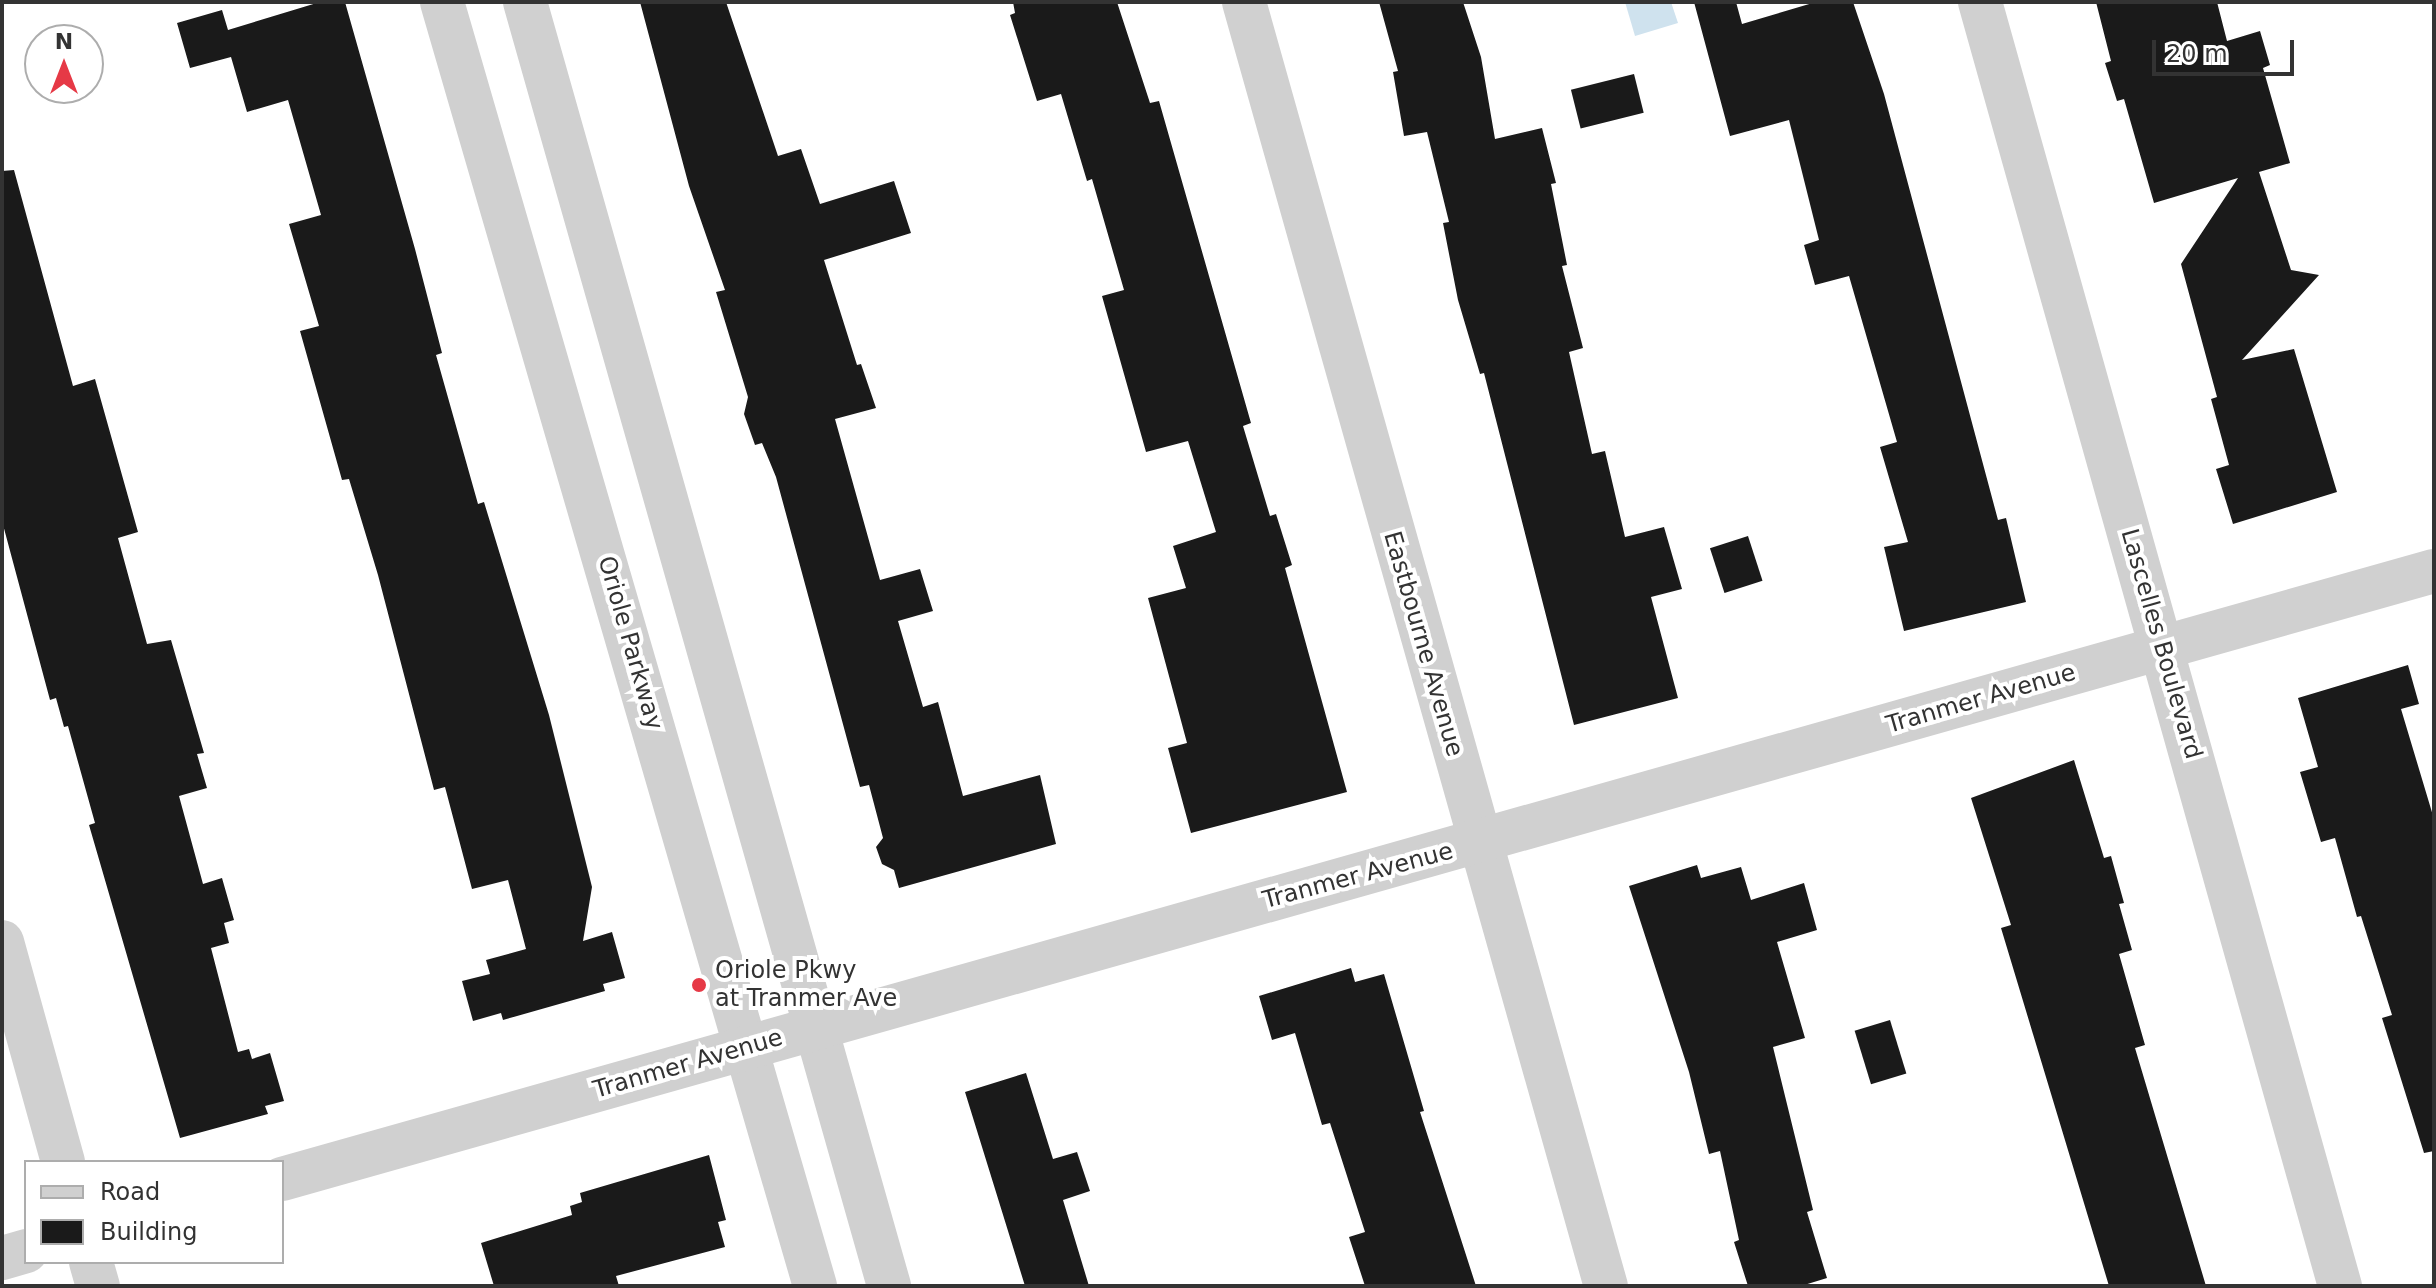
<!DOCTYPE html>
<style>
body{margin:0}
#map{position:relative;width:2436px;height:1288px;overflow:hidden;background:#fff;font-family:"DejaVu Sans",sans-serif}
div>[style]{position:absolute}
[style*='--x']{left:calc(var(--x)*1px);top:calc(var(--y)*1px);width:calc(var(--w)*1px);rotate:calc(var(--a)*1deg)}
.water>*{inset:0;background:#cfe2ee}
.building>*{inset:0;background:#1a1a1a;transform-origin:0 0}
.minor>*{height:44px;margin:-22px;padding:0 22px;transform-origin:22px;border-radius:22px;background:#d0d0d0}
.dots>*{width:22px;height:22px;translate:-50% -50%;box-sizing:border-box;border:4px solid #fff;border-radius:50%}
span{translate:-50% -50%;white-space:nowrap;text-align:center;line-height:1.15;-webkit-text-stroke:8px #fff;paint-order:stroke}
.street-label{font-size:24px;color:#333}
.poi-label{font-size:24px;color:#333}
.left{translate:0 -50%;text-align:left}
.frame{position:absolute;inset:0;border:4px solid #333;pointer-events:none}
.legend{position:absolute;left:24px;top:1160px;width:260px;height:104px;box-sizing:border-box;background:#fff;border:2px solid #adadad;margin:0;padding:10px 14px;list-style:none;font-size:24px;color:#333}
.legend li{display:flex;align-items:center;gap:16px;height:40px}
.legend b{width:40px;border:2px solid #adadad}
.north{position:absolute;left:24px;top:24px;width:80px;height:80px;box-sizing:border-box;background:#fff;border:2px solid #adadad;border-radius:50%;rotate:0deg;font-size:22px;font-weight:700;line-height:32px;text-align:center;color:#333}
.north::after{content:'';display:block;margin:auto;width:28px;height:36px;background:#e63946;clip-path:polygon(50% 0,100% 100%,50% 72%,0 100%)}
.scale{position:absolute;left:2152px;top:40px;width:142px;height:36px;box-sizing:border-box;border:4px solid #333;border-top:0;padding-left:10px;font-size:24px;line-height:28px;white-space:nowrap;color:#333;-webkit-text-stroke:6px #fff;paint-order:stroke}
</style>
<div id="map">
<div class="water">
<i style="clip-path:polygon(1625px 2px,1671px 2px,1678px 23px,1635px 36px)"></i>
</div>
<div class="building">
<i style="clip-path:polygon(320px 2px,345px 2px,415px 249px,442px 353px,436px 355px,478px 504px,484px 502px,549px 715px,592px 887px,583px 941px,612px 932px,625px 978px,603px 984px,605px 991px,503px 1020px,501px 1013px,473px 1021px,462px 981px,490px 974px,486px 960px,526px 949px,508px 880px,472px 889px,445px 787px,434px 790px,378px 575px,349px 479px,342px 480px,300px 331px,319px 326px,289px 224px,321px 215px,288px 100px,247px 112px,231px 57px,190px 68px,177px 23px,222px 10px,228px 30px)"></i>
<i style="clip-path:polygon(640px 2px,726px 2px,778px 156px,801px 149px,820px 204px,894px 181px,911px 233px,824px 260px,857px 365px,861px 364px,876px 408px,835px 419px,880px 580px,920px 569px,933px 611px,898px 621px,923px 707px,938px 702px,963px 796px,1040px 775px,1056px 844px,899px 888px,894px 870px,882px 864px,876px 847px,883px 838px,869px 785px,860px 787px,776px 477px,762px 443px,755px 445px,744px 414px,748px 397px,716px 292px,725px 290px,689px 186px)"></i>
<i style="clip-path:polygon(1013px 2px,1117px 2px,1150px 103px,1159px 101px,1251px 423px,1243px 426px,1270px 516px,1276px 514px,1292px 565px,1285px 568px,1347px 792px,1191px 833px,1168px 748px,1187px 743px,1148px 598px,1186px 588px,1173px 546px,1216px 532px,1188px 441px,1146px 452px,1102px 296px,1124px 290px,1092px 179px,1087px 181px,1061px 94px,1037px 101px,1010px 15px,1015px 13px)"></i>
<i style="clip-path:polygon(1379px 2px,1463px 2px,1481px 57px,1495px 139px,1542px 128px,1556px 183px,1551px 184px,1567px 265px,1562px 266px,1583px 348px,1569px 352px,1592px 454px,1605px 451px,1625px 537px,1664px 527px,1682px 589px,1651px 597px,1678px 698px,1574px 725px,1484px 373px,1480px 374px,1458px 300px,1443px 223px,1449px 222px,1427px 132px,1404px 136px,1393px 72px,1398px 71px)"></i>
<i style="clip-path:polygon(1694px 2px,1736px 2px,1742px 24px,1816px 2px,1853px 2px,1884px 94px,1998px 520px,2006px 518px,2026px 602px,1904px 631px,1884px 547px,1908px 542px,1880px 447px,1897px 442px,1849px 276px,1815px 285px,1804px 245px,1819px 240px,1789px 120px,1730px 136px)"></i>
<i style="clip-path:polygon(2096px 2px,2217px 2px,2227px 41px,2260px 31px,2270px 65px,2263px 68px,2290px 163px,2259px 172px,2291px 270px,2319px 275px,2242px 360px,2294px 349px,2337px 492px,2233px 524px,2216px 469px,2229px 465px,2211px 399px,2217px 397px,2181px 264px,2238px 178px,2154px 203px,2124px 99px,2117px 101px,2105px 63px,2111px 61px)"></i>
<i style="left:1634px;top:74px;width:40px;height:65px;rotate:76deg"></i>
<i style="clip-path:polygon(14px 170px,73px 386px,95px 379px,138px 532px,118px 538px,147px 644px,171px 640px,204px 753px,197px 754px,207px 788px,179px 796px,203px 884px,222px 878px,234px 920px,224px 923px,229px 943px,211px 948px,238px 1052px,249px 1049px,252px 1059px,270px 1053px,284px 1101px,265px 1106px,268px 1114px,180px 1138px,89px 825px,95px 823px,68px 726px,64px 727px,56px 698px,50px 700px,2px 521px,2px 171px)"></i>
<i style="left:1748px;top:536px;width:47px;height:40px;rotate:72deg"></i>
<i style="clip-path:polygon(2408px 665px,2419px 704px,2401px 709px,2434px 819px,2434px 1151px,2424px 1153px,2382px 1018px,2392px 1015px,2361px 916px,2357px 917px,2335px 838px,2321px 842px,2300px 772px,2318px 767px,2298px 698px)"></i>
<i style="clip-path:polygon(2074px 760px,2104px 858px,2111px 856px,2124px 903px,2119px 904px,2132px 950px,2119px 954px,2145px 1045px,2135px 1048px,2206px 1286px,2109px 1286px,2001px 928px,2011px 925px,1971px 798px)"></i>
<i style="clip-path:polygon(1697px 865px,1701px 878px,1741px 867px,1751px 900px,1804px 883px,1817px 930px,1777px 942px,1805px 1038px,1773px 1047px,1813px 1210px,1807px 1212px,1827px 1278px,1801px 1286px,1748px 1286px,1734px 1242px,1739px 1240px,1720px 1151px,1709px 1154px,1689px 1072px,1629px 886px)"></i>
<i style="clip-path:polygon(1351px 968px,1355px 982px,1384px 974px,1424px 1111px,1420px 1112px,1476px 1286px,1365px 1286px,1349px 1237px,1365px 1232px,1330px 1123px,1322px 1125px,1295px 1033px,1272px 1040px,1259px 996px)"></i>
<i style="left:1890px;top:1020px;width:56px;height:37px;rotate:73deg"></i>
<i style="clip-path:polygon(1026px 1073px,1053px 1159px,1077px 1152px,1090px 1191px,1063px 1200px,1089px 1286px,1025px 1286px,965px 1092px)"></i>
<i style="clip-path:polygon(709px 1155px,726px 1220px,718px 1222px,725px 1247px,616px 1276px,619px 1286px,494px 1286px,481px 1243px,572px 1215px,570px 1206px,582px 1202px,580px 1193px)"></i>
</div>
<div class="minor">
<i style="--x:442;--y:2;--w:1337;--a:73.8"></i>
<i style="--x:525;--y:2;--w:1335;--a:74.17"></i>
<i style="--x:1244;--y:2;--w:1334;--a:74.26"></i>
<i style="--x:1980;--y:2;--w:1334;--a:74.34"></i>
<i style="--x:2;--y:942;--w:228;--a:74.5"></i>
<i style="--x:282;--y:1179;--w:2236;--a:-15.78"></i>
<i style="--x:2;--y:1258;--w:25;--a:-16"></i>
<i style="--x:91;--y:1262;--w:25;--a:74"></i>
</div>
<div class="dots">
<i style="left:699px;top:985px;background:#e63946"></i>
</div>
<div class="street-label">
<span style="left:630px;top:643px;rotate:74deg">Oriole Parkway</span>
<span style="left:1423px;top:644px;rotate:74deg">Eastbourne Avenue</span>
<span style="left:2161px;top:644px;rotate:74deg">Lascelles Boulevard</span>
<span style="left:1981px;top:699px;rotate:-16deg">Tranmer Avenue</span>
<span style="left:1358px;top:876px;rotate:-15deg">Tranmer Avenue</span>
<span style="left:688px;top:1064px;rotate:-16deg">Tranmer Avenue</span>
</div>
<div class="poi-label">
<span class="left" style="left:715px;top:985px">Oriole Pkwy<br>at Tranmer Ave</span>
</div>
<div class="frame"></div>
<ul class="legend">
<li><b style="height:10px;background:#d0d0d0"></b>Road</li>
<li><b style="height:22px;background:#1a1a1a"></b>Building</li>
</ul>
<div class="north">N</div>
<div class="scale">20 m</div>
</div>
